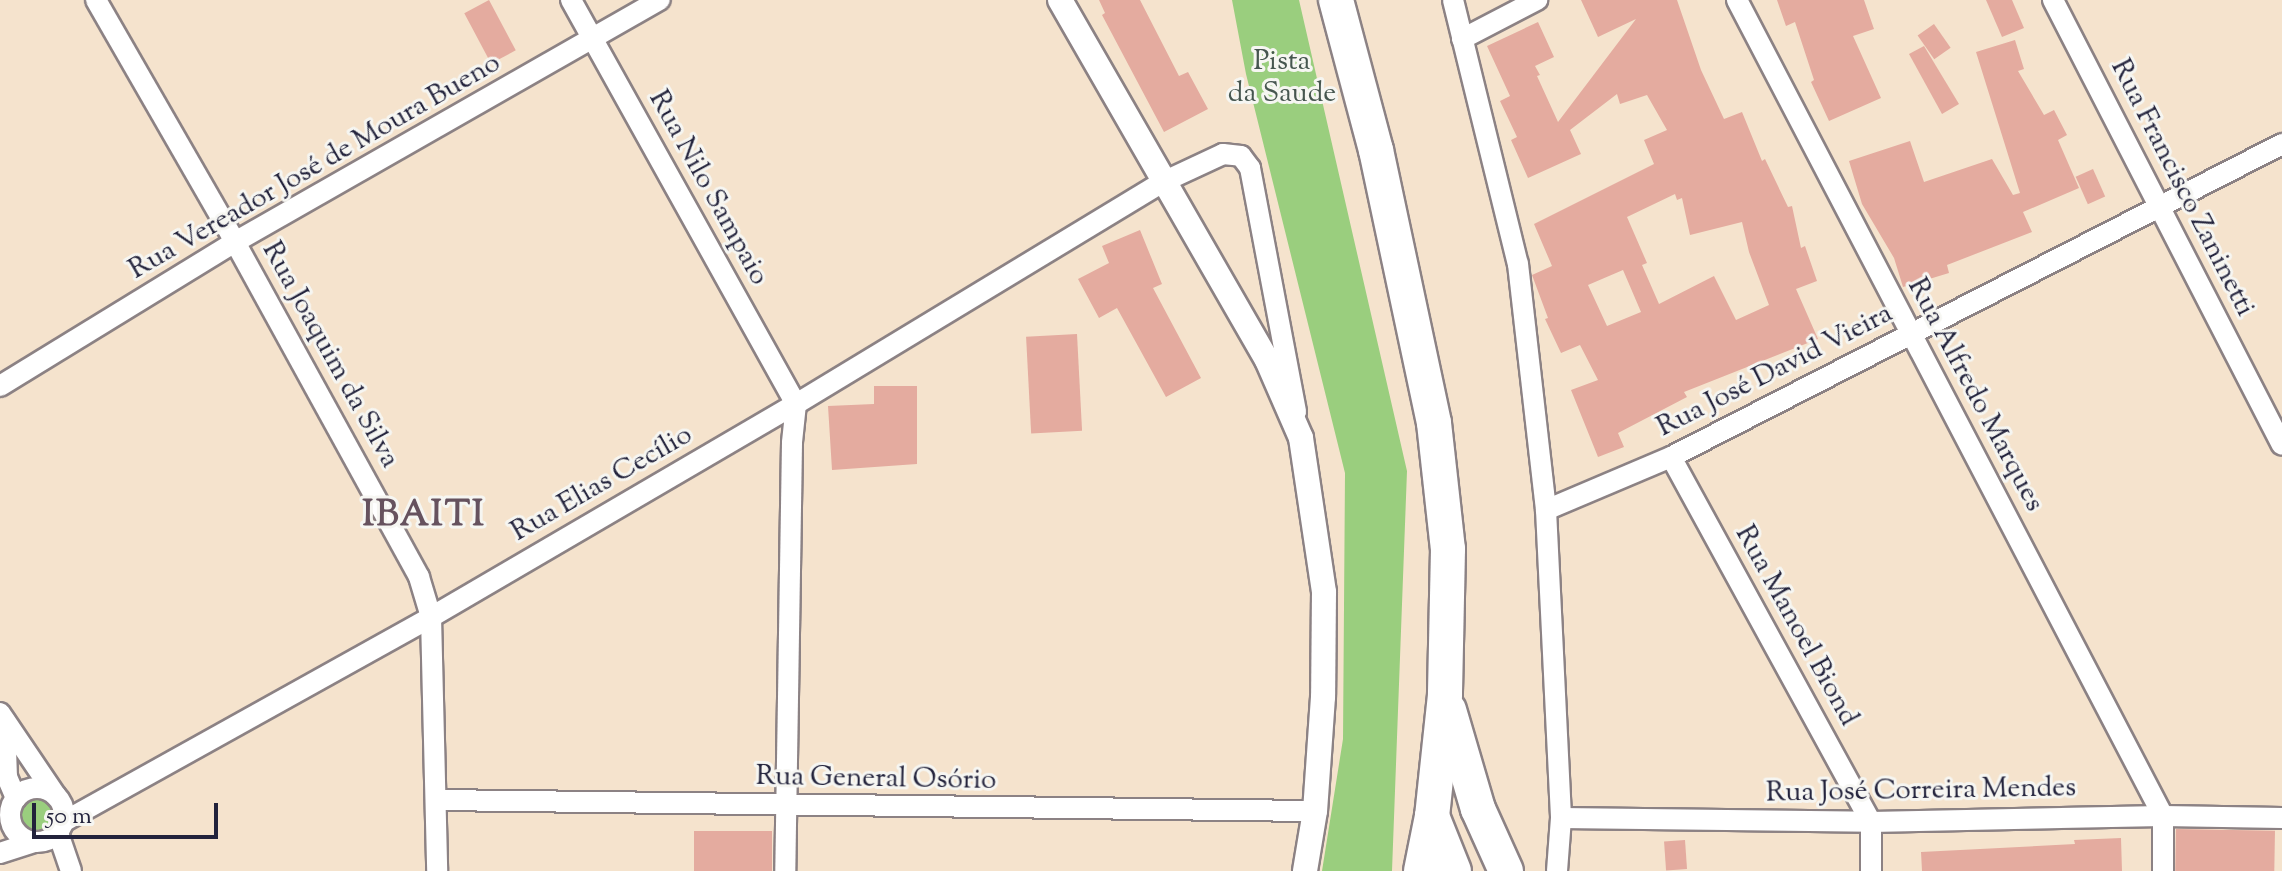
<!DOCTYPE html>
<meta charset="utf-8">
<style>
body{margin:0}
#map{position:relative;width:2282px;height:871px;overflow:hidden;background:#f5e3cd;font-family:"Sorts Mill Goudy",serif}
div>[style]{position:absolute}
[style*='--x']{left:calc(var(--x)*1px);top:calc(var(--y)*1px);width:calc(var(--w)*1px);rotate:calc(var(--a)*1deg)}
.green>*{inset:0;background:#9ace7e}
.round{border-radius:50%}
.building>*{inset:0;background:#e4ab9f;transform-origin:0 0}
.roads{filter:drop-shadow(2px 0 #8c8284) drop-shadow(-2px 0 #8c8284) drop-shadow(0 2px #8c8284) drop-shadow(0 -2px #8c8284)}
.minor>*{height:20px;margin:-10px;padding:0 10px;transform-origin:10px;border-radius:10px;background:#fff}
.minor>.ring{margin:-10px;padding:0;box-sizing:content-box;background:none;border:20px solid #fff;border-radius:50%}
.tertiary>*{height:24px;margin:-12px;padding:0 12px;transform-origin:12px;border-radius:12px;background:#fff}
.trunk>*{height:34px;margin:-17px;padding:0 17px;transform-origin:17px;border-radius:17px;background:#fff}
span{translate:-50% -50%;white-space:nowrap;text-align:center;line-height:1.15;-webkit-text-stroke:6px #f6f6f2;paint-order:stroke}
.park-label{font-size:28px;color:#46564f}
.street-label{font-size:28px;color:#22223b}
.district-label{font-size:36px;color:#66525e;font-weight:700;letter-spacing:2px}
.scale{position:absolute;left:32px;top:803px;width:186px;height:36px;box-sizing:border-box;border:4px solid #22223b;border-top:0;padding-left:10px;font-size:24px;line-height:28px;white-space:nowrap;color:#22223b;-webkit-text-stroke:6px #f6f6f2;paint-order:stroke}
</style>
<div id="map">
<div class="green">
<i style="clip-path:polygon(1232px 0,1299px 0,1407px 471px,1392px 871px,1322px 871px,1343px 739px,1345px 473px,1246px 74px)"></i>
<i class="round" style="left:17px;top:795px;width:38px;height:38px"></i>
</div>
<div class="building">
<i style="left:489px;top:0;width:57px;height:28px;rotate:62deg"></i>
<i style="clip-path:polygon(1099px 0,1140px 0,1179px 76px,1188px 72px,1208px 109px,1164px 132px,1102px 15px,1105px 13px)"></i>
<i style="clip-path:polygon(evenodd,1581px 0,1677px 0,1701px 70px,1724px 119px,1742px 112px,1762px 161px,1765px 159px,1788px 207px,1792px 206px,1801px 248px,1805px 246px,1817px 281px,1796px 289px,1818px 339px,1684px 392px,1687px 397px,1618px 433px,1624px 447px,1598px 457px,1571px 390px,1598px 380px,1580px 345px,1561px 353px,1545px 319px,1548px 318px,1532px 275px,1552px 266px,1534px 224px,1654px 164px,1644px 140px,1667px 130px,1647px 95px,1620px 104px,1617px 94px,1570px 130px,1581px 154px,1528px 178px,1511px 140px,1517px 137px,1500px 101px,1510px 96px,1487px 46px,1538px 22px,1554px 57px,1535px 66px,1540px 75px,1537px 76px,1558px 122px,1636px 19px,1598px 37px,1581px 0,1675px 194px,1677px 200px,1682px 198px,1690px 235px,1742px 222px,1749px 252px,1769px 305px,1736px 320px,1714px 276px,1659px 304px,1642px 265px,1647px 263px,1627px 217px,1675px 194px,1581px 0,1623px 270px,1641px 312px,1607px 326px,1588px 285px,1623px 270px)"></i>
<i style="clip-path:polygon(1777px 0,1864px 0,1874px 29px,1853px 36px,1881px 98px,1829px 121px,1811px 82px,1814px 80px,1795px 22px,1786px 26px)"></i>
<i style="clip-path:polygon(1986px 0,2012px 0,2024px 28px,2002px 37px)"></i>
<i style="left:1934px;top:24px;width:29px;height:20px;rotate:55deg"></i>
<i style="clip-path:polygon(2015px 40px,2024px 69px,2018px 71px,2044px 115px,2054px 110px,2067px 135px,2058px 140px,2079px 188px,2023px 212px,2032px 232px,1947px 265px,1949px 273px,1903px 287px,1894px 258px,1862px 204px,1849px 161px,1910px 141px,1924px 182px,1992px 159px,2013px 195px,2020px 193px,1976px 52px)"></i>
<i style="clip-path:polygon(1924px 46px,1959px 104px,1942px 114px,1909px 54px)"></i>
<i style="left:2093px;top:169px;width:30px;height:19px;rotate:66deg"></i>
<i style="clip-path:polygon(1140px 230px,1162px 284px,1153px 288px,1201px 378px,1166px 397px,1117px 308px,1099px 318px,1078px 279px,1109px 263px,1102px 246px)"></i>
<i style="left:1077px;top:334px;width:97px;height:51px;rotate:87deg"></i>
<i style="clip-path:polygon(874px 386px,917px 386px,917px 464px,832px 470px,828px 406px,874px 404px)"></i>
<i style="left:2176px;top:829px;width:99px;height:42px;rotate:1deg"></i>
<i style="left:694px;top:831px;width:78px;height:40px"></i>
<i style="clip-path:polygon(2121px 838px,2122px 871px,1922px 871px,1921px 852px,2075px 844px,2074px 840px)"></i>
<i style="left:1685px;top:840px;width:29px;height:21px;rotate:86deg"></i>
</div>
<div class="roads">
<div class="minor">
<i style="--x:96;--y:0;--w:279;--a:60.1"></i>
<i style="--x:235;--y:242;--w:382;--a:61.2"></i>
<i style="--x:419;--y:577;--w:42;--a:73.3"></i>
<i style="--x:431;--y:617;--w:254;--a:88.6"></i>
<i style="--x:571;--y:0;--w:462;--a:60.9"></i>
<i style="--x:796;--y:404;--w:39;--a:96"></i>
<i style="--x:792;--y:443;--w:428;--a:90.9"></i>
<i style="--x:1453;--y:0;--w:272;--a:76.2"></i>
<i style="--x:1518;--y:264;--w:248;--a:83.5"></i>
<i style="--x:1546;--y:510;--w:308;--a:87.2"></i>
<i style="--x:1561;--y:818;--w:53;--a:94.3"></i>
<i style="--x:1737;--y:0;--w:921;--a:62.43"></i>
<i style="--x:2163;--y:816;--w:55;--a:90"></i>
<i style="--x:2053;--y:0;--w:500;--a:62.77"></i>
<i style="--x:1462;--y:39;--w:85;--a:-27.5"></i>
<i style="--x:0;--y:386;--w:276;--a:-31.5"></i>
<i style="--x:235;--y:242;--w:489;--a:-29.7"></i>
<i style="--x:1671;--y:457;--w:416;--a:61.3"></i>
<i style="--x:1871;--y:822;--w:49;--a:90"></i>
<i style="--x:1546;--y:510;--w:136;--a:-23"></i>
<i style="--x:1671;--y:457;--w:687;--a:-27.12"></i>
<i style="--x:0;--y:713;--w:100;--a:56"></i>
<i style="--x:5;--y:721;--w:56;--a:88"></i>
<i style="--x:7;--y:777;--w:23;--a:67"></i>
<i class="ring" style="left:10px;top:788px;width:34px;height:34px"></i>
<i style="--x:436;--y:800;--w:879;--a:0.72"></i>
<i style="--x:1561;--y:818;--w:310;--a:0.7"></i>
<i style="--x:1871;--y:822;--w:292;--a:-1.2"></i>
<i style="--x:2163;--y:816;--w:119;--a:1"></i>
<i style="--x:63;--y:822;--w:421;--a:-29.1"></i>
<i style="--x:431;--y:617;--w:423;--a:-30.3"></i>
<i style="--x:796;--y:404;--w:429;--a:-31.2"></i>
<i style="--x:1163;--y:182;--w:66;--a:-25"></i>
<i style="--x:1223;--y:154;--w:18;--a:6"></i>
<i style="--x:1241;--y:156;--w:15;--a:53"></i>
<i style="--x:1250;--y:168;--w:248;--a:79.3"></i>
<i style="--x:58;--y:833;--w:40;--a:71.1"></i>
<i style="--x:0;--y:853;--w:36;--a:-18"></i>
</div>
<div class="tertiary">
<i style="--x:1060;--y:0;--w:415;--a:60.1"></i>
<i style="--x:1267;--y:360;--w:85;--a:66.4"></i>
<i style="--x:1301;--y:438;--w:156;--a:81.5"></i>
<i style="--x:1324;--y:592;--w:105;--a:90.5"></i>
<i style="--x:1323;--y:697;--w:114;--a:94"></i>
<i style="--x:1315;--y:811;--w:61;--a:99.5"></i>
</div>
<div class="trunk">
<i style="--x:1336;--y:0;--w:155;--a:75.1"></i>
<i style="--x:1376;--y:150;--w:279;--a:78"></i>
<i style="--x:1434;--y:423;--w:127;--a:83.7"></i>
<i style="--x:1448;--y:549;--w:146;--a:91.2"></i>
<i style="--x:1445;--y:695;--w:122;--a:96.1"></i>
<i style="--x:1432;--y:816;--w:56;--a:101.3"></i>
<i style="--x:1449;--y:710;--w:103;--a:73.7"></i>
<i style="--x:1478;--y:809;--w:68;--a:65.7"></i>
<i style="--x:1432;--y:816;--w:59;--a:68.2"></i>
</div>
</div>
<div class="park-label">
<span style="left:1282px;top:78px">Pista<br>da Saude</span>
</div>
<div class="street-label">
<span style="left:315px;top:167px;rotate:-30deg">Rua Vereador José de Moura Bueno</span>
<span style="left:708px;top:188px;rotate:61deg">Rua Nilo Sampaio</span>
<span style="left:2182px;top:188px;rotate:63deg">Rua Francisco Zaninetti</span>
<span style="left:330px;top:355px;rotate:61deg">Rua Joaquim da Silva</span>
<span style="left:1775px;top:371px;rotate:-27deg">Rua José David Vieira</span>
<span style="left:1975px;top:395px;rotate:62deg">Rua Alfredo Marques</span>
<span style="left:602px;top:484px;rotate:-30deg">Rua Elias Cecílio</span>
<span style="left:1796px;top:626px;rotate:61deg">Rua Manoel Biond</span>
<span style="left:876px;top:779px;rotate:1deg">Rua General Osório</span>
<span style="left:1921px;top:791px;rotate:-1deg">Rua José Correira Mendes</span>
</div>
<div class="district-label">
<span style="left:424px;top:517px">IBAITI</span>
</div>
<div class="scale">50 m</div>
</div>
